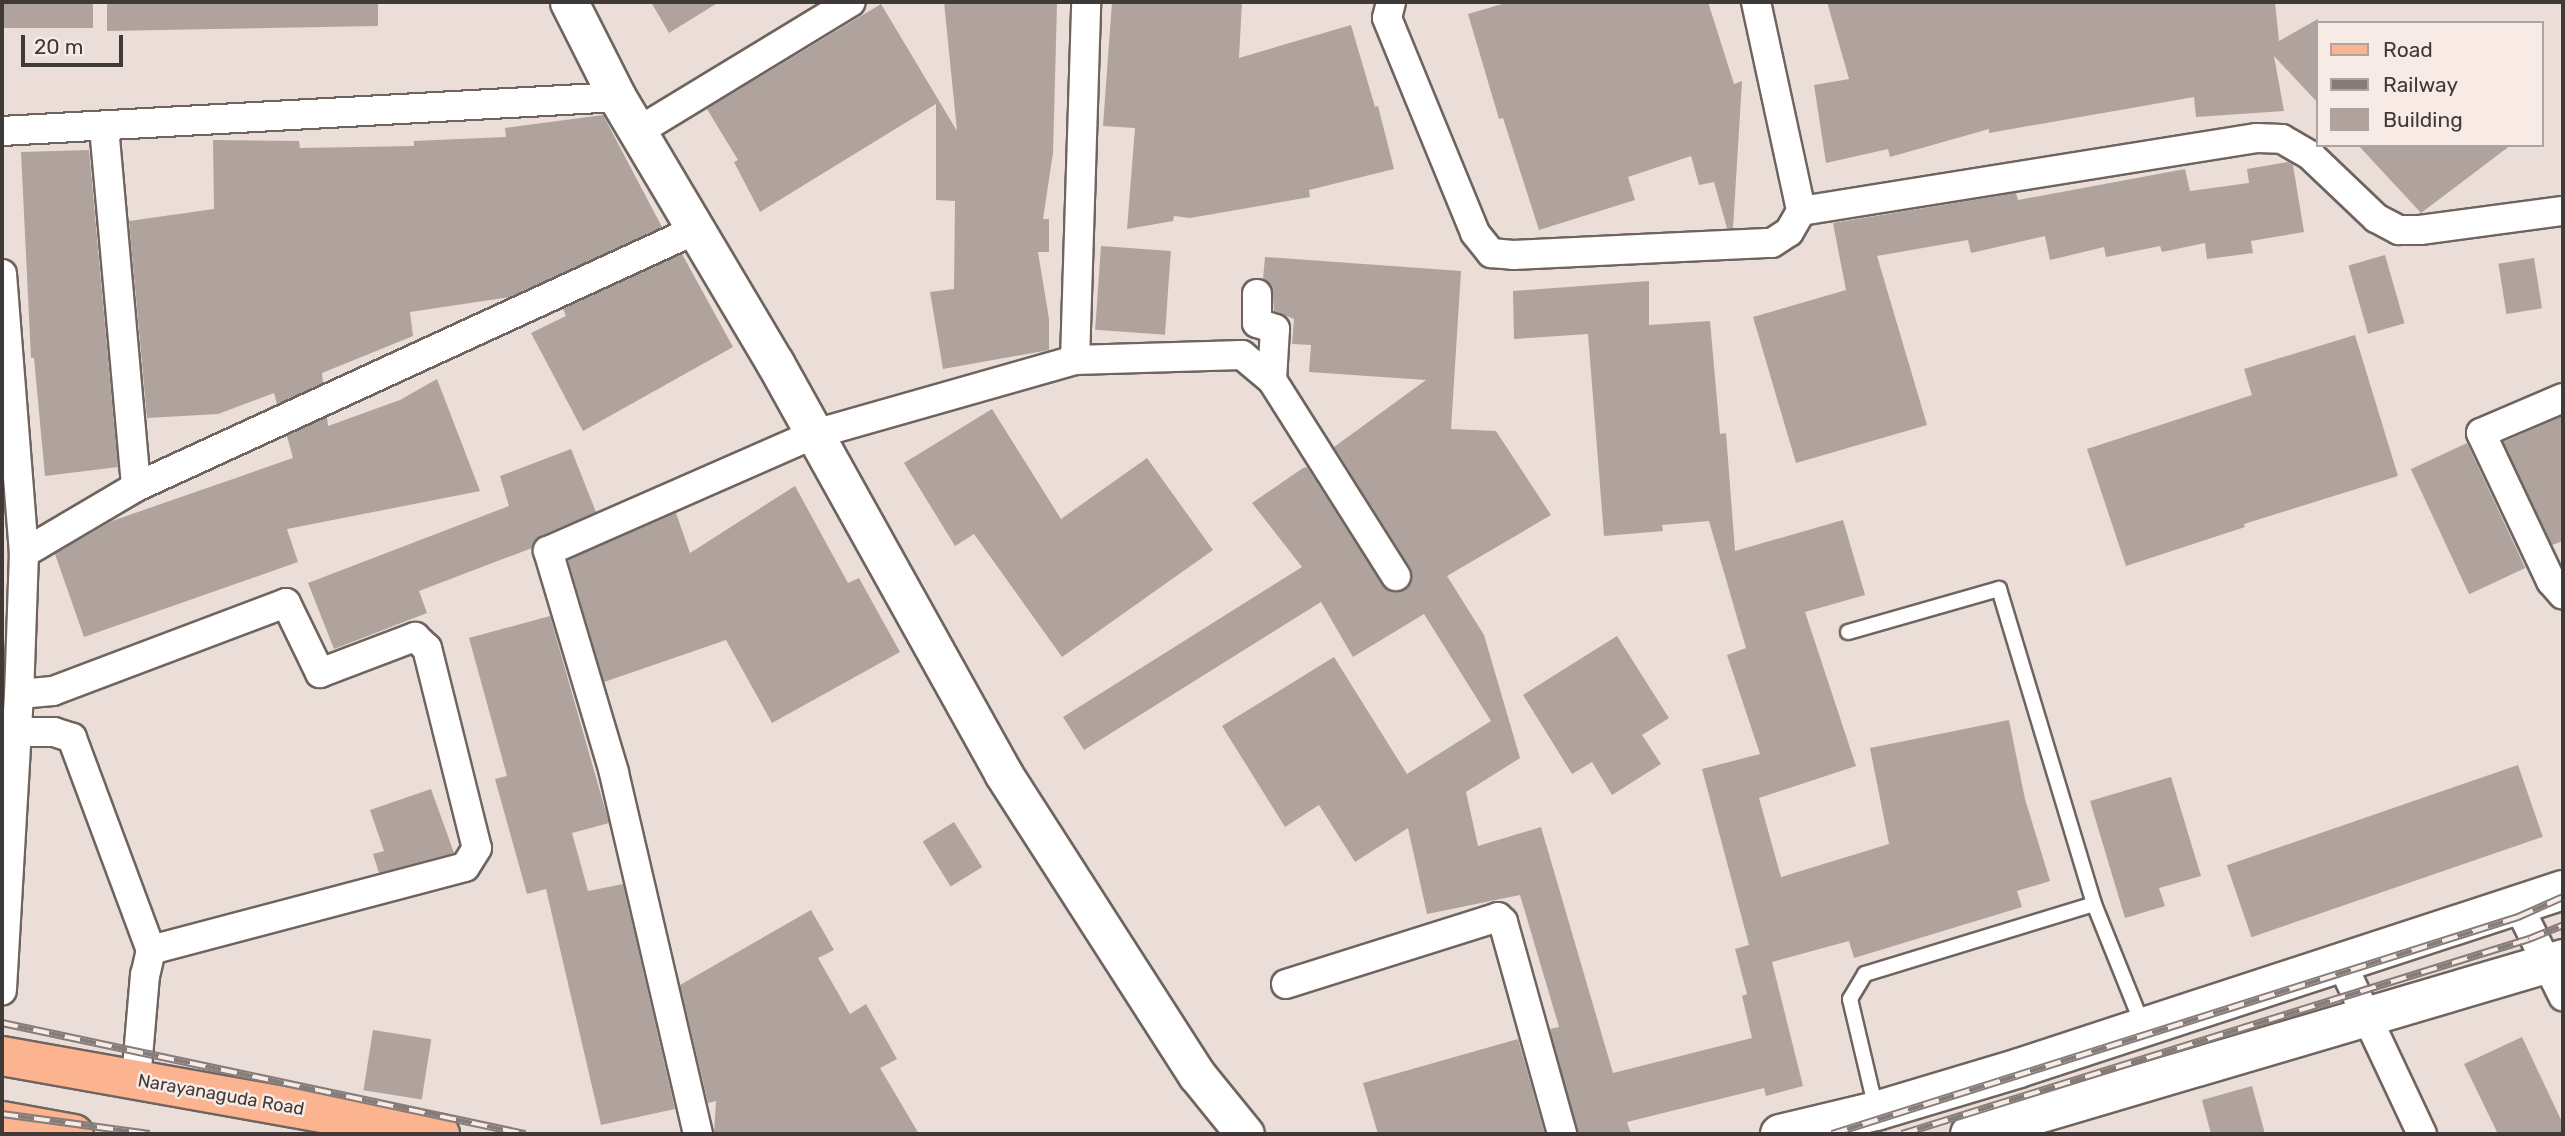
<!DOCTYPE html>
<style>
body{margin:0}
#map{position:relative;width:2565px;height:1136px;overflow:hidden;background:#ebddd7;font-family:Rubik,sans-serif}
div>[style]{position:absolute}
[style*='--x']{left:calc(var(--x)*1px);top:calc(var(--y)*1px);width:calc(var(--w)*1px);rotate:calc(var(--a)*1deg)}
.building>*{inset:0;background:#b0a39d;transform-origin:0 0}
.roads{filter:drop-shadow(2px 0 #6f645e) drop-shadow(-2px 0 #6f645e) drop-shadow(0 2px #6f645e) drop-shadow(0 -2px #6f645e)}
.service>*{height:14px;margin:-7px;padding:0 7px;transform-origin:7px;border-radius:7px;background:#fff}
.minor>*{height:28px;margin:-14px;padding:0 14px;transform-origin:14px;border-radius:14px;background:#fff}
.tertiary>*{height:37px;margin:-18.5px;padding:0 18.5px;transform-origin:18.5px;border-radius:18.5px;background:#fff}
.secondary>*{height:38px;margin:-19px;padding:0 19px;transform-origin:19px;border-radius:19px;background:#fff}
.primary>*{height:38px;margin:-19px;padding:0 19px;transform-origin:19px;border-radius:19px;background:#fcb38f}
.rail>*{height:8px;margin-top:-4px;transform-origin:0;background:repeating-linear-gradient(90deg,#f8eae4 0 16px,#867d7a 0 32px);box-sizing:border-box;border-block:2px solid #867d7a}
span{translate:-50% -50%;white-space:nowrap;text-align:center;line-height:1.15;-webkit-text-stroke:5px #f8eae4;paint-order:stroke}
.street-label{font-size:18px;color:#3f3a38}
.frame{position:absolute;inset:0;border:4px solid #3f3a38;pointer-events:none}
.legend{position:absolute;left:2316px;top:21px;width:228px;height:126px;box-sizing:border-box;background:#f8eae4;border:2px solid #aea49f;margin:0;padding:9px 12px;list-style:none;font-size:21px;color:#3f3a38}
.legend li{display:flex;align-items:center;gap:14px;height:35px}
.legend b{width:35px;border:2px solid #aea49f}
.scale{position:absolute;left:21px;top:35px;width:102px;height:32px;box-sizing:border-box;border:4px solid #3f3a38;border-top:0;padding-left:9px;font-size:21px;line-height:24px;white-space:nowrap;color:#3f3a38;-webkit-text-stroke:5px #f8eae4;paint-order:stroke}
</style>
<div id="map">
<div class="building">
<i style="left:2px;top:2px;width:91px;height:26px"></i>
<i style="clip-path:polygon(107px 2px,378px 2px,378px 26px,107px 31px)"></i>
<i style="clip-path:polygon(651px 2px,719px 2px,669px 33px)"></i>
<i style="clip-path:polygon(944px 2px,1057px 4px,1053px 153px,1043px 219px,1049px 219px,1049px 252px,1038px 252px,1049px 319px,1049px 350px,943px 369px,930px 292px,954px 289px,955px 201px,936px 200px,936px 104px,760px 212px,734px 162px,738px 160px,707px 109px,881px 4px,957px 131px)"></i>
<i style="clip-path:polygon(1112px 2px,1242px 2px,1239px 58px,1351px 25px,1375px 107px,1378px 106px,1394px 169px,1309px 190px,1310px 197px,1190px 218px,1174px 216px,1173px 221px,1127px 229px,1135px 128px,1103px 126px)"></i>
<i style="clip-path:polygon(1509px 2px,1708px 2px,1734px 84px,1742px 81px,1733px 228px,1727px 228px,1714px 182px,1699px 185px,1691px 156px,1628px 177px,1635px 200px,1539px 230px,1503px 118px,1499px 119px,1468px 14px)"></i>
<i style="clip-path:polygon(1827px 2px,2275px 2px,2279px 41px,2318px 19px,2318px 103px,2274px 56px,2284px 111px,2196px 117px,2194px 97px,1989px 133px,1989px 129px,1890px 157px,1888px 149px,1826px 163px,1814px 85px,1849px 79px)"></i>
<i style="clip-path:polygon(603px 115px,662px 227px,510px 297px,410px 312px,413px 336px,322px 373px,323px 383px,277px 404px,274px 393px,218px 414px,147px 418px,129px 221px,214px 209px,213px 140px,299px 141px,300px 148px,414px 146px,414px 141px,506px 137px,505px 128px)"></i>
<i style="clip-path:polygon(2358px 145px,2511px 145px,2421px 213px)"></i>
<i style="clip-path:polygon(89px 150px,118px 467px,45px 476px,34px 358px,31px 358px,21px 152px)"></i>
<i style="clip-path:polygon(2288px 162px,2293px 165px,2304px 232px,2251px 241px,2253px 253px,2207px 259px,2205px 243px,2162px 252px,2160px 246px,2106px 257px,2104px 247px,2050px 260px,2045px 236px,1971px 253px,1968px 240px,1877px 256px,1927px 425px,1796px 463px,1753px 317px,1846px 290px,1833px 223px,2016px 193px,2018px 200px,2185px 169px,2190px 191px,2249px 183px,2247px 169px)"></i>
<i style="left:1101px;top:246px;width:70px;height:84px;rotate:4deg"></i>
<i style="clip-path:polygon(682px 254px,733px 347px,583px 431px,531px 333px,566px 316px,563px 309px)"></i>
<i style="left:2385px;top:255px;width:71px;height:38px;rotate:74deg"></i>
<i style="clip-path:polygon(1265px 257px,1461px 271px,1451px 429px,1496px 431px,1551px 515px,1447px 576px,1484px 635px,1520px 758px,1466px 792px,1478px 846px,1541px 827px,1613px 1073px,1752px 1038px,1742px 996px,1747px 994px,1735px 949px,1749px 945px,1702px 769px,1760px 754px,1727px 655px,1746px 648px,1709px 521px,1662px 525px,1663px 531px,1604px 536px,1588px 334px,1514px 339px,1513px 291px,1649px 281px,1649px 325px,1710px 321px,1720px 434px,1726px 433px,1735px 551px,1843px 520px,1865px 595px,1805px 612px,1856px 766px,1759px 798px,1781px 877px,1889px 844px,1870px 748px,2009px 720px,2025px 799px,2050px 881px,2017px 891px,2022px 907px,1854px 958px,1849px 941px,1772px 962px,1803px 1086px,1766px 1096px,1764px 1088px,1627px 1122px,1631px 1134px,1578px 1134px,1550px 1029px,1559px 1027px,1520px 895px,1427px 914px,1408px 828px,1355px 862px,1319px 805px,1285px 827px,1222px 726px,1334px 657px,1407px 774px,1491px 721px,1424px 614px,1353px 657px,1321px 602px,1084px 750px,1063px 717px,1302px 567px,1252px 503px,1303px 468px,1307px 467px,1382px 585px,1397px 592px,1411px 583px,1410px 567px,1334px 447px,1426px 380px,1309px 372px,1311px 345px,1292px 344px,1294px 319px,1274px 311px,1272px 286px,1263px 279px)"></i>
<i style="left:2534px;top:258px;width:51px;height:36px;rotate:81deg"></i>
<i style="clip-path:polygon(2355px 335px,2398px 476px,2244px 524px,2245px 527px,2126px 566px,2087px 449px,2252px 395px,2244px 369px)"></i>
<i style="clip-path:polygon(437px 379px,480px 491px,287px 529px,298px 562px,84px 637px,55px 554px,112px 521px,293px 458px,287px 436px,327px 417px,328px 426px,400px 400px)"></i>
<i style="clip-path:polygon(992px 409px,1061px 519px,1147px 458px,1213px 550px,1062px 657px,974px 534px,955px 546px,904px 463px)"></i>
<i style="clip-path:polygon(2563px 416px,2563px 541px,2552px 545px,2503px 442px)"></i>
<i style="left:2467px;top:443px;width:138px;height:62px;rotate:65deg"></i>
<i style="clip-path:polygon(571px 449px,596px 512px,541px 536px,532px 548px,419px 591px,427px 613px,334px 649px,308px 583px,509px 506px,500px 476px)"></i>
<i style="clip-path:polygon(795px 486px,848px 583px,859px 578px,900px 652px,772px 723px,726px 640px,604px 682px,568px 560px,676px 513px,690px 553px)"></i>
<i style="clip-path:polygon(550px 616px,609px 823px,572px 833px,588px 891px,623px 884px,675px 1109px,601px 1125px,546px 889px,527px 894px,495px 779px,507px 776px,469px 638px)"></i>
<i style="clip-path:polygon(1617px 636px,1669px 718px,1642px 735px,1661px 764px,1612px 795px,1592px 762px,1572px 774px,1523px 695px)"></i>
<i style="left:2518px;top:765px;width:76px;height:308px;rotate:71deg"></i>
<i style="clip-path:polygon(2171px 777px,2201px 876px,2159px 888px,2165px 906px,2125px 918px,2090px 801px)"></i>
<i style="clip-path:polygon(431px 789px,454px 853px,379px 873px,373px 854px,384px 851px,370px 810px)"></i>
<i style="left:954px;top:822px;width:53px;height:37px;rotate:58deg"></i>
<i style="clip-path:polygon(811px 910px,834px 950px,818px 958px,850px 1014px,866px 1004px,897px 1059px,880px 1068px,919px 1134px,714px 1134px,716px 1101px,708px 1103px,680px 985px)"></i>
<i style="left:373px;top:1030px;width:59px;height:61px;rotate:9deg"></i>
<i style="clip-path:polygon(2522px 1037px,2563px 1124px,2563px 1134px,2498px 1134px,2464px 1064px)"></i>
<i style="clip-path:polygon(1518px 1039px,1545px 1134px,1378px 1134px,1363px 1083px)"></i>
<i style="clip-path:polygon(2252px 1086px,2265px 1134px,2211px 1134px,2202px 1100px)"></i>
</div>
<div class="roads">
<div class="service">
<i style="--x:1848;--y:632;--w:157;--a:-15.9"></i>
<i style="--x:1999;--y:589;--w:329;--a:73.2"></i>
<i style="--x:2094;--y:904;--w:131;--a:68.1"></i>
<i style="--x:1876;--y:1109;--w:113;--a:-103.3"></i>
<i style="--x:1850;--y:999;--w:29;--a:-59"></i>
<i style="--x:1865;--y:974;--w:239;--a:-17"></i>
</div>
<div class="minor">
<i style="--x:1391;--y:2;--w:16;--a:104"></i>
<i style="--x:1387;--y:18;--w:232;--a:67.7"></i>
<i style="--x:1475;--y:233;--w:26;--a:51"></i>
<i style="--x:1491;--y:253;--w:22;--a:5"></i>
<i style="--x:1513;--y:255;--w:259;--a:-2.7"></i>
<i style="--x:1772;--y:243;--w:20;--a:-33"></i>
<i style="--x:1789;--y:232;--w:24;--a:-60"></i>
<i style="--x:1801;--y:211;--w:462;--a:-9.1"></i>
<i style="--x:2257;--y:138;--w:25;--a:2"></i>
<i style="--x:2282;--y:139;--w:34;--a:30"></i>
<i style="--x:2311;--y:156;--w:90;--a:43.6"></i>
<i style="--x:2376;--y:218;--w:26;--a:28"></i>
<i style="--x:2399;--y:230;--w:21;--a:0"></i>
<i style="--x:2420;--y:230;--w:144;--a:-7.6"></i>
<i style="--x:1756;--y:2;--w:214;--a:77.8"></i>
<i style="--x:104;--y:127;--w:361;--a:84.9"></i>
<i style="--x:2;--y:131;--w:616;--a:-3.16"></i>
<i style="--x:637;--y:132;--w:250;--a:-31.3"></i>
<i style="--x:2;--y:274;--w:280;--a:85.5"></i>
<i style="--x:24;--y:553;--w:141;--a:92"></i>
<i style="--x:19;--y:694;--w:297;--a:93.3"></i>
<i style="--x:1257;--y:294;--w:29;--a:90"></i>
<i style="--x:1257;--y:323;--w:19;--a:18"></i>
<i style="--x:1275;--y:329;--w:51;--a:93.4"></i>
<i style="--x:1075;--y:360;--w:358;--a:-88.2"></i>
<i style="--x:2563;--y:398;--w:89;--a:156.9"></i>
<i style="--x:2481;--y:433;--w:164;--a:64.7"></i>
<i style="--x:2551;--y:581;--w:18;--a:49"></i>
<i style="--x:24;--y:553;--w:130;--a:-30.5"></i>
<i style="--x:136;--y:487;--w:615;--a:-24.69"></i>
<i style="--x:19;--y:694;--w:34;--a:-5"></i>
<i style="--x:53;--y:691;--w:249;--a:-20.7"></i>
<i style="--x:286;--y:603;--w:78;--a:64.1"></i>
<i style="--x:320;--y:673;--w:102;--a:-20.8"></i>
<i style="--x:415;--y:637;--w:16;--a:43"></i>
<i style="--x:427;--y:648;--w:206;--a:76"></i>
<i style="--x:477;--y:848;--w:22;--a:122"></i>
<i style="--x:465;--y:867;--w:325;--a:165.2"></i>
<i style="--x:151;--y:950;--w:26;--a:103"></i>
<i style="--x:145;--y:975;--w:105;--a:94.9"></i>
<i style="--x:17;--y:732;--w:37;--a:0"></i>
<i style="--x:54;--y:732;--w:19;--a:18"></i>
<i style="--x:72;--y:738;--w:226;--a:69.6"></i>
<i style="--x:2518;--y:905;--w:102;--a:63.7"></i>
<i style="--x:2341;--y:962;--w:190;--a:64.8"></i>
<i style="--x:1286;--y:984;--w:222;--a:-17.5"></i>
<i style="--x:1498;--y:917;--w:7;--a:45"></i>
<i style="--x:1503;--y:922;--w:220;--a:74.4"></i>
<i style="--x:698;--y:1134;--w:372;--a:-103.1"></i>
<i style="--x:614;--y:772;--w:231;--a:-106.6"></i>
<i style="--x:548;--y:551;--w:292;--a:-23.7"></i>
<i style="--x:815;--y:434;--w:270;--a:-15.9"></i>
<i style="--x:1075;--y:360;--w:167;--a:-1.7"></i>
<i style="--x:1242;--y:355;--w:39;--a:40"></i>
<i style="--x:1272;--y:380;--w:232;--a:57.7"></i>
</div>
<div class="tertiary">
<i style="--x:569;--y:2;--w:106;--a:63.2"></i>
<i style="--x:617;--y:97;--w:309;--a:59.3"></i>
<i style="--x:775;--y:363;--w:469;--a:60.9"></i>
<i style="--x:1003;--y:773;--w:359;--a:57.3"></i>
<i style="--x:1197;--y:1075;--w:76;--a:50.9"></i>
</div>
<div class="secondary">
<i style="--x:1780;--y:1134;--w:99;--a:-13.5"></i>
<i style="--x:1876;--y:1111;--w:149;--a:-16.7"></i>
<i style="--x:2019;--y:1068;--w:572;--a:-18.12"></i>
<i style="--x:1970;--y:1134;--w:618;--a:-16.44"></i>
</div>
<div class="primary">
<i style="--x:2;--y:1056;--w:445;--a:10.1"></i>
<i style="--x:2;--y:1121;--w:73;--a:10.2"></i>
</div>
</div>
<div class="rail">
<i style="--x:2;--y:1023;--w:535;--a:11.98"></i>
<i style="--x:2;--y:1114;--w:149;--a:7.7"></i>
<i style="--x:1832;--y:1134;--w:720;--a:-17.55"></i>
<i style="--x:2518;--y:917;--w:49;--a:-24"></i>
<i style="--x:1902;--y:1134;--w:657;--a:-17.28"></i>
<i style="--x:2529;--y:939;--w:37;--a:-22"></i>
</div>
<div class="street-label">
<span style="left:221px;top:1095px;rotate:10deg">Narayanaguda Road</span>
</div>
<div class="frame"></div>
<ul class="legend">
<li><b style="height:9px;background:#fcb38f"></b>Road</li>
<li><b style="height:9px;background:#867d7a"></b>Railway</li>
<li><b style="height:19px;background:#b0a39d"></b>Building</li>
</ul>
<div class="scale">20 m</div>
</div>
